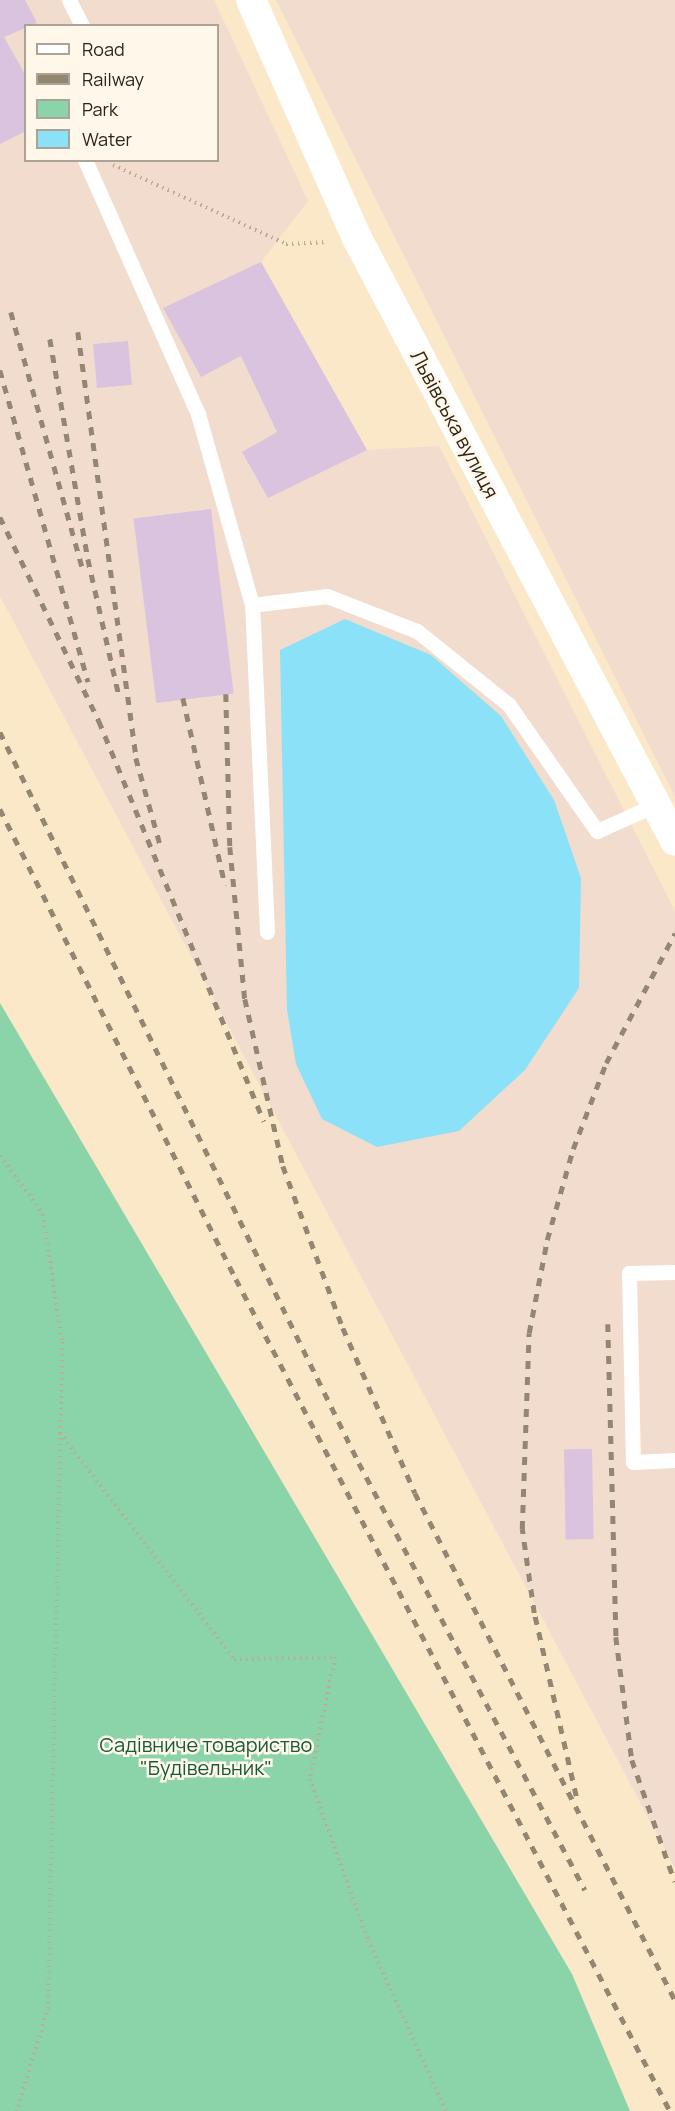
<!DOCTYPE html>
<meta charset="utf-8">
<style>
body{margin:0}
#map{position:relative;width:675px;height:2111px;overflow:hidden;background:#fae8c8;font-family:Manrope,sans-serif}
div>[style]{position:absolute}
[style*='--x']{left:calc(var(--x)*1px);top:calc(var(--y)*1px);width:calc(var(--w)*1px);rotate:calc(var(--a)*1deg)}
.industrial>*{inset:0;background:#f1dcce}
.green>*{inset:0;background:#8bd3a9}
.water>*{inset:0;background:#8be2f8}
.building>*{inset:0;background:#dac3df;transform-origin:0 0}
.path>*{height:4px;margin-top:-2px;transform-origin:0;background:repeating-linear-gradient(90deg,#baab91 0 1.5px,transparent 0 6px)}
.service>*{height:15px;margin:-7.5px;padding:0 7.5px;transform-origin:7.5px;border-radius:7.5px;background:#fff}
.minor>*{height:30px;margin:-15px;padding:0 15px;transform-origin:15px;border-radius:15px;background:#fff}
.rail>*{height:4.5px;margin-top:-2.25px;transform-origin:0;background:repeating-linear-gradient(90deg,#948771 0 8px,transparent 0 16px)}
span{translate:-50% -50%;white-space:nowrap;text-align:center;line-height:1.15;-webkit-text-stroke:5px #fef7ea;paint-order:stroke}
.street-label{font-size:20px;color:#2b2418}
.park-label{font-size:20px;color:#175939}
.legend{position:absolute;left:24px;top:24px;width:195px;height:138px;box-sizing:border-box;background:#fef7ea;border:2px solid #aaa396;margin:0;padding:8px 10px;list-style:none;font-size:18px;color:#2b2418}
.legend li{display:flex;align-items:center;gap:12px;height:30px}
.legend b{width:30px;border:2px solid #aaa396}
</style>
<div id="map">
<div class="industrial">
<i style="clip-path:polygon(evenodd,0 0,214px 0,308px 201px,261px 262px,367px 450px,439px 446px,675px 911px,675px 1868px,0 596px,0 0,26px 26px,218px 26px,218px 160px,26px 160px,26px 26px)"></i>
<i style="clip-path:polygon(276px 0,675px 0,675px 797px)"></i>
</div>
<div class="green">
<i style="clip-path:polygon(0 1003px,572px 1974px,630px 2111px,0 2111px)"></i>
</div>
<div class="water">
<i style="clip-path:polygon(345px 619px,431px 655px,501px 716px,554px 800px,581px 878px,579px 988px,525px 1070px,459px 1131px,377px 1147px,322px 1119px,296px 1064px,287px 1010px,280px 650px)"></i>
</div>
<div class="building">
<i style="clip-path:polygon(0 0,25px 0,37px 23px,4px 37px,26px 76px,26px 131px,0 144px)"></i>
<i style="clip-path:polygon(261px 262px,367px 450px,268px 498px,242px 452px,277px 432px,241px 356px,201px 377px,163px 308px)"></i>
<i style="left:128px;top:341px;width:44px;height:35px;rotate:85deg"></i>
<i style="left:211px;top:509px;width:186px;height:78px;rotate:83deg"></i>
<i style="left:592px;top:1449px;width:90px;height:28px;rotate:89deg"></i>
</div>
<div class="path">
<i style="--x:113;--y:165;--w:190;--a:24.5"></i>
<i style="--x:286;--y:244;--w:40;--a:-2.9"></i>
<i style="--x:0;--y:1156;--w:72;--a:53.4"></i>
<i style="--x:43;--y:1214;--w:129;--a:81.6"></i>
<i style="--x:62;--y:1342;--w:665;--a:91.21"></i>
<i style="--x:48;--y:2007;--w:109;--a:106.6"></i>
<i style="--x:60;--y:1433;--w:285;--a:52.4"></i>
<i style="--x:234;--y:1659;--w:101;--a:-1.1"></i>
<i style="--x:335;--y:1657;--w:125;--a:101.6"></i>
<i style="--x:310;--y:1779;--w:171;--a:70.2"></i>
<i style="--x:368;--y:1940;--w:188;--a:65.5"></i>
</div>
<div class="service">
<i style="--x:69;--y:0;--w:29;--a:63"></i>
<i style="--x:85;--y:160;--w:278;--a:66"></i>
<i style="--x:198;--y:414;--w:198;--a:74.2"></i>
<i style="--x:267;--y:932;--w:327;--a:-92.6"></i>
<i style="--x:252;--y:605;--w:76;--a:-6.8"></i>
<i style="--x:327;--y:596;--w:97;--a:21.3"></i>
<i style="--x:417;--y:631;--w:118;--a:38.8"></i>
<i style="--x:509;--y:705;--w:154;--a:55.1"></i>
<i style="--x:597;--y:831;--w:64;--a:-24.1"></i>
<i style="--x:675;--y:1272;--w:46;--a:178.8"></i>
<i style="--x:629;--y:1273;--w:189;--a:88.8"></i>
<i style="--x:633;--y:1462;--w:42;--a:-2.7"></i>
</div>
<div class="minor">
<i style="--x:251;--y:0;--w:263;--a:66"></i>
<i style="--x:358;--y:240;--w:679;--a:62.19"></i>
</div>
<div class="rail">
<i style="--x:11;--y:312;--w:264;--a:74.4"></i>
<i style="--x:78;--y:332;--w:430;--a:82.2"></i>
<i style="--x:136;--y:758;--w:89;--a:74.4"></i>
<i style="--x:50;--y:339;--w:223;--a:80.2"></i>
<i style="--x:88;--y:559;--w:139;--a:77.2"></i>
<i style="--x:0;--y:370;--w:324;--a:74.2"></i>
<i style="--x:0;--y:517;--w:227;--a:64.1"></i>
<i style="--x:99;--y:721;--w:433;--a:67.6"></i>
<i style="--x:226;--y:694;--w:153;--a:88.5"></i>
<i style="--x:230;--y:847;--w:153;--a:84.4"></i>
<i style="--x:245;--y:999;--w:171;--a:77.2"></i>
<i style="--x:283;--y:1166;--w:173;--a:69.7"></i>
<i style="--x:343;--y:1328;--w:180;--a:66.4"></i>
<i style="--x:415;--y:1493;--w:570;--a:62.85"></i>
<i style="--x:183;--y:698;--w:192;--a:77.3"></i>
<i style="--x:0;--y:732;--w:814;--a:63.84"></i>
<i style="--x:359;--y:1463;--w:483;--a:62.1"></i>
<i style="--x:0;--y:809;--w:526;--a:63.34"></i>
<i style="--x:236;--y:1279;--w:938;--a:62.45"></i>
<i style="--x:608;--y:1324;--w:313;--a:88.5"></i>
<i style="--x:616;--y:1637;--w:124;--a:82.6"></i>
<i style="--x:632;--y:1760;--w:129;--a:70.6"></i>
<i style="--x:576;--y:1796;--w:188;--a:-102.9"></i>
<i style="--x:534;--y:1613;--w:85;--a:-98.1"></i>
<i style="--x:522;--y:1529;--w:196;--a:-88"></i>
<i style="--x:529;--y:1333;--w:95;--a:-79"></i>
<i style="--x:547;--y:1240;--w:95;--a:-74.1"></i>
<i style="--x:573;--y:1149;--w:92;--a:-69"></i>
<i style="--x:606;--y:1063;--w:147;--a:-62"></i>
</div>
<div class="street-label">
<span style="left:455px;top:424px;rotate:62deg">Львівська вулиця</span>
</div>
<div class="park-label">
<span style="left:206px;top:1756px">Садівниче товариство<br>"Будівельник"</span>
</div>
<ul class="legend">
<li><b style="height:8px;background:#fff"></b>Road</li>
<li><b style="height:8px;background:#948771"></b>Railway</li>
<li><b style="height:16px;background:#8bd3a9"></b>Park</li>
<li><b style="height:16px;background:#8be2f8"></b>Water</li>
</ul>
</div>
